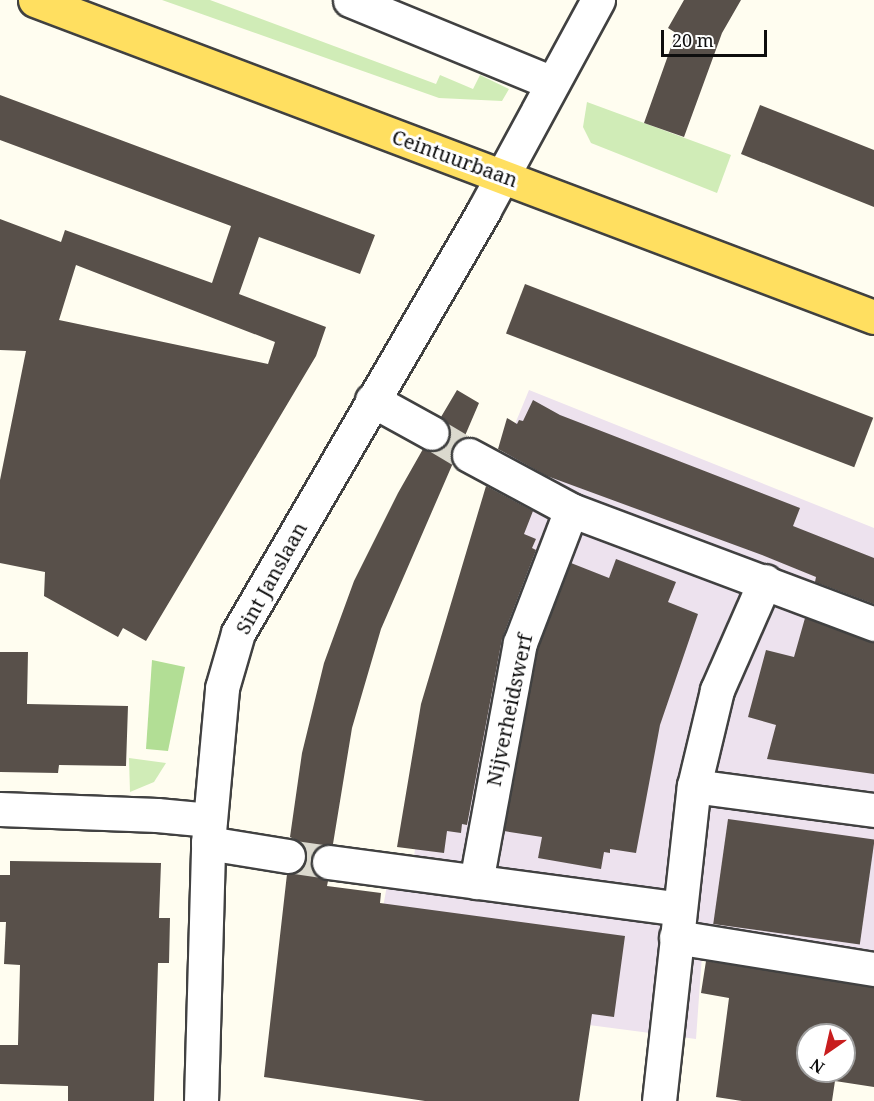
<!DOCTYPE html>
<style>
body{margin:0}
#map{position:relative;width:874px;height:1101px;overflow:hidden;background:#fffdf0;font-family:"Noto Serif",serif}
div>[style]{position:absolute}
[style*='--x']{left:calc(var(--x)*1px);top:calc(var(--y)*1px);width:calc(var(--w)*1px);rotate:calc(var(--a)*1deg)}
.industrial>*{inset:0;background:#ede2ee}
.green>*{inset:0;background:#d0ecb7}
.forest>*{inset:0;background:#b2de95}
.building>*{inset:0;background:#58504a;transform-origin:0 0}
.street-tunnel>*{height:33px;margin-top:-16.5px;transform-origin:0;background:repeating-linear-gradient(90deg,#dbd9ce 0 33px,transparent 0 49px)}
.roads{filter:drop-shadow(2px 0 #414141) drop-shadow(-2px 0 #414141) drop-shadow(0 2px #414141) drop-shadow(0 -2px #414141)}
.street>*{height:33px;margin:-16.5px;padding:0 16.5px;transform-origin:16.5px;border-radius:16.5px;background:#fff}
.primary>*{height:33px;margin:-16.5px;padding:0 16.5px;transform-origin:16.5px;border-radius:16.5px;background:#ffdf60}
span{translate:-50% -50%;white-space:nowrap;text-align:center;line-height:1.15;-webkit-text-stroke:6px #fff;paint-order:stroke}
.street-label{font-size:20px;color:#0e0e0e}
.north{position:absolute;left:796px;top:1023px;width:60px;height:60px;box-sizing:border-box;background:#fff;border:2px solid #9f9f9f;border-radius:50%;rotate:214deg;font-size:16px;font-weight:700;line-height:24px;text-align:center;color:#0e0e0e}
.north::after{content:'';display:block;margin:auto;width:21px;height:27px;background:#c81d1e;clip-path:polygon(50% 0,100% 100%,50% 72%,0 100%)}
.scale{position:absolute;left:661px;top:30px;width:106px;height:27px;box-sizing:border-box;border:3px solid #0e0e0e;border-top:0;padding-left:8px;font-size:18px;line-height:21px;white-space:nowrap;color:#0e0e0e;-webkit-text-stroke:4px #fff;paint-order:stroke}
</style>
<div id="map">
<div class="industrial">
<i style="clip-path:polygon(529px 390px,874px 528px,874px 1050px,857px 1047px,867px 978px,702px 955px,696px 1039px,367px 996px,393px 852px,414px 856px,435px 715px,453px 647px,516px 470px,501px 458px)"></i>
</div>
<div class="green">
<i style="clip-path:polygon(162px 0,210px 0,436px 84px,440px 75px,473px 89px,480px 75px,509px 89px,502px 101px,439px 98px)"></i>
<i style="clip-path:polygon(587px 102px,731px 155px,717px 193px,591px 143px,583px 127px)"></i>
<i style="clip-path:polygon(129px 758px,166px 763px,154px 782px,130px 792px)"></i>
</div>
<div class="forest">
<i style="clip-path:polygon(152px 660px,185px 667px,168px 751px,146px 749px)"></i>
</div>
<div class="building">
<i style="clip-path:polygon(684px 0,741px 0,722px 33px,684px 137px,644px 123px,676px 33px,668px 28px)"></i>
<i style="clip-path:polygon(evenodd,0 95px,375px 235px,360px 274px,259px 237px,239px 294px,326px 327px,316px 356px,146px 641px,123px 628px,118px 637px,44px 596px,45px 572px,0 563px,0 480px,26px 351px,0 350px,0 219px,61px 242px,65px 230px,212px 283px,231px 226px,0 140px,0 95px,76px 265px,275px 342px,268px 364px,59px 320px,76px 265px)"></i>
<i style="clip-path:polygon(760px 105px,874px 150px,874px 207px,741px 154px)"></i>
<i style="left:525px;top:284px;width:373px;height:53px;rotate:21deg"></i>
<i style="clip-path:polygon(457px 390px,479px 403px,464px 438px,452px 447px,453px 463px,381px 629px,352px 728px,333px 844px,315px 850px,312px 869px,318px 877px,328px 881px,327px 886px,381px 893px,380px 903px,625px 936px,614px 1017px,592px 1014px,579px 1101px,425px 1101px,264px 1077px,287px 874px,302px 868px,307px 858px,300px 842px,290px 837px,302px 753px,324px 663px,354px 581px,398px 493px,423px 449px,441px 449px,449px 441px,448px 424px,441px 417px)"></i>
<i style="clip-path:polygon(533px 400px,560px 415px,800px 508px,793px 526px,874px 558px,874px 604px,815px 582px,816px 577px,762px 555px,547px 476px,498px 449px,507px 418px,517px 424px,519px 420px,523px 421px)"></i>
<i style="clip-path:polygon(486px 486px,533px 511px,524px 534px,536px 539px,532px 548px,536px 550px,502px 639px,467px 825px,462px 824px,461px 833px,447px 831px,444px 853px,397px 847px,421px 704px)"></i>
<i style="clip-path:polygon(616px 559px,676px 582px,668px 602px,698px 614px,660px 725px,636px 853px,610px 849px,610px 853px,604px 852px,601px 869px,538px 858px,542px 837px,504px 831px,538px 648px,571px 563px,609px 578px)"></i>
<i style="clip-path:polygon(805px 618px,874px 642px,874px 774px,767px 759px,776px 725px,748px 717px,766px 650px,794px 657px)"></i>
<i style="clip-path:polygon(0 652px,28px 652px,27px 704px,128px 706px,126px 766px,59px 765px,58px 773px,0 772px)"></i>
<i style="left:728px;top:819px;width:148px;height:106px;rotate:8deg"></i>
<i style="clip-path:polygon(10px 861px,161px 863px,159px 918px,170px 918px,169px 963px,158px 963px,154px 1101px,68px 1101px,68px 1086px,0 1084px,0 1045px,18px 1045px,20px 965px,4px 964px,6px 922px,0 922px,0 875px,10px 875px)"></i>
<i style="clip-path:polygon(evenodd,706px 961px,874px 987px,874px 1087px,835px 1081px,832px 1101px,742px 1101px,716px 1097px,729px 998px,701px 993px,706px 961px,808px 1035px,844px 1035px,844px 1071px,808px 1071px,808px 1035px)"></i>
</div>
<div class="street-tunnel">
<i style="--x:432;--y:433;--w:43;--a:30.7"></i>
<i style="--x:288;--y:856;--w:41;--a:8.3"></i>
</div>
<div class="roads">
<div class="street">
<i style="--x:350;--y:0;--w:218;--a:22.3"></i>
<i style="--x:372;--y:400;--w:68;--a:28.8"></i>
<i style="--x:469;--y:455;--w:116;--a:28.3"></i>
<i style="--x:571;--y:510;--w:324;--a:20.6"></i>
<i style="--x:694;--y:786;--w:182;--a:7.6"></i>
<i style="--x:0;--y:809;--w:157;--a:2.2"></i>
<i style="--x:157;--y:815;--w:53;--a:5.4"></i>
<i style="--x:208;--y:843;--w:81;--a:9.2"></i>
<i style="--x:329;--y:862;--w:353;--a:7.6"></i>
<i style="--x:476;--y:882;--w:243;--a:-79.6"></i>
<i style="--x:520;--y:643;--w:142;--a:-69"></i>
<i style="--x:676;--y:937;--w:201;--a:9.2"></i>
<i style="--x:201;--y:1101;--w:258;--a:-88.4"></i>
<i style="--x:208;--y:843;--w:156;--a:-84.8"></i>
<i style="--x:222;--y:688;--w:57;--a:-73.8"></i>
<i style="--x:238;--y:633;--w:489;--a:-59.8"></i>
<i style="--x:484;--y:210;--w:239;--a:-61.5"></i>
<i style="--x:659;--y:1101;--w:317;--a:-83.7"></i>
<i style="--x:694;--y:786;--w:99;--a:-76.5"></i>
<i style="--x:717;--y:690;--w:119;--a:-66.2"></i>
</div>
<div class="primary">
<i style="--x:35;--y:0;--w:897;--a:20.7"></i>
</div>
</div>
<div class="street-label">
<span style="left:455px;top:158px;rotate:20deg">Ceintuurbaan</span>
<span style="left:271px;top:578px;rotate:-61deg">Sint Janslaan</span>
<span style="left:509px;top:710px;rotate:-78deg">Nijverheidswerf</span>
</div>
<div class="north">N</div>
<div class="scale">20 m</div>
</div>
